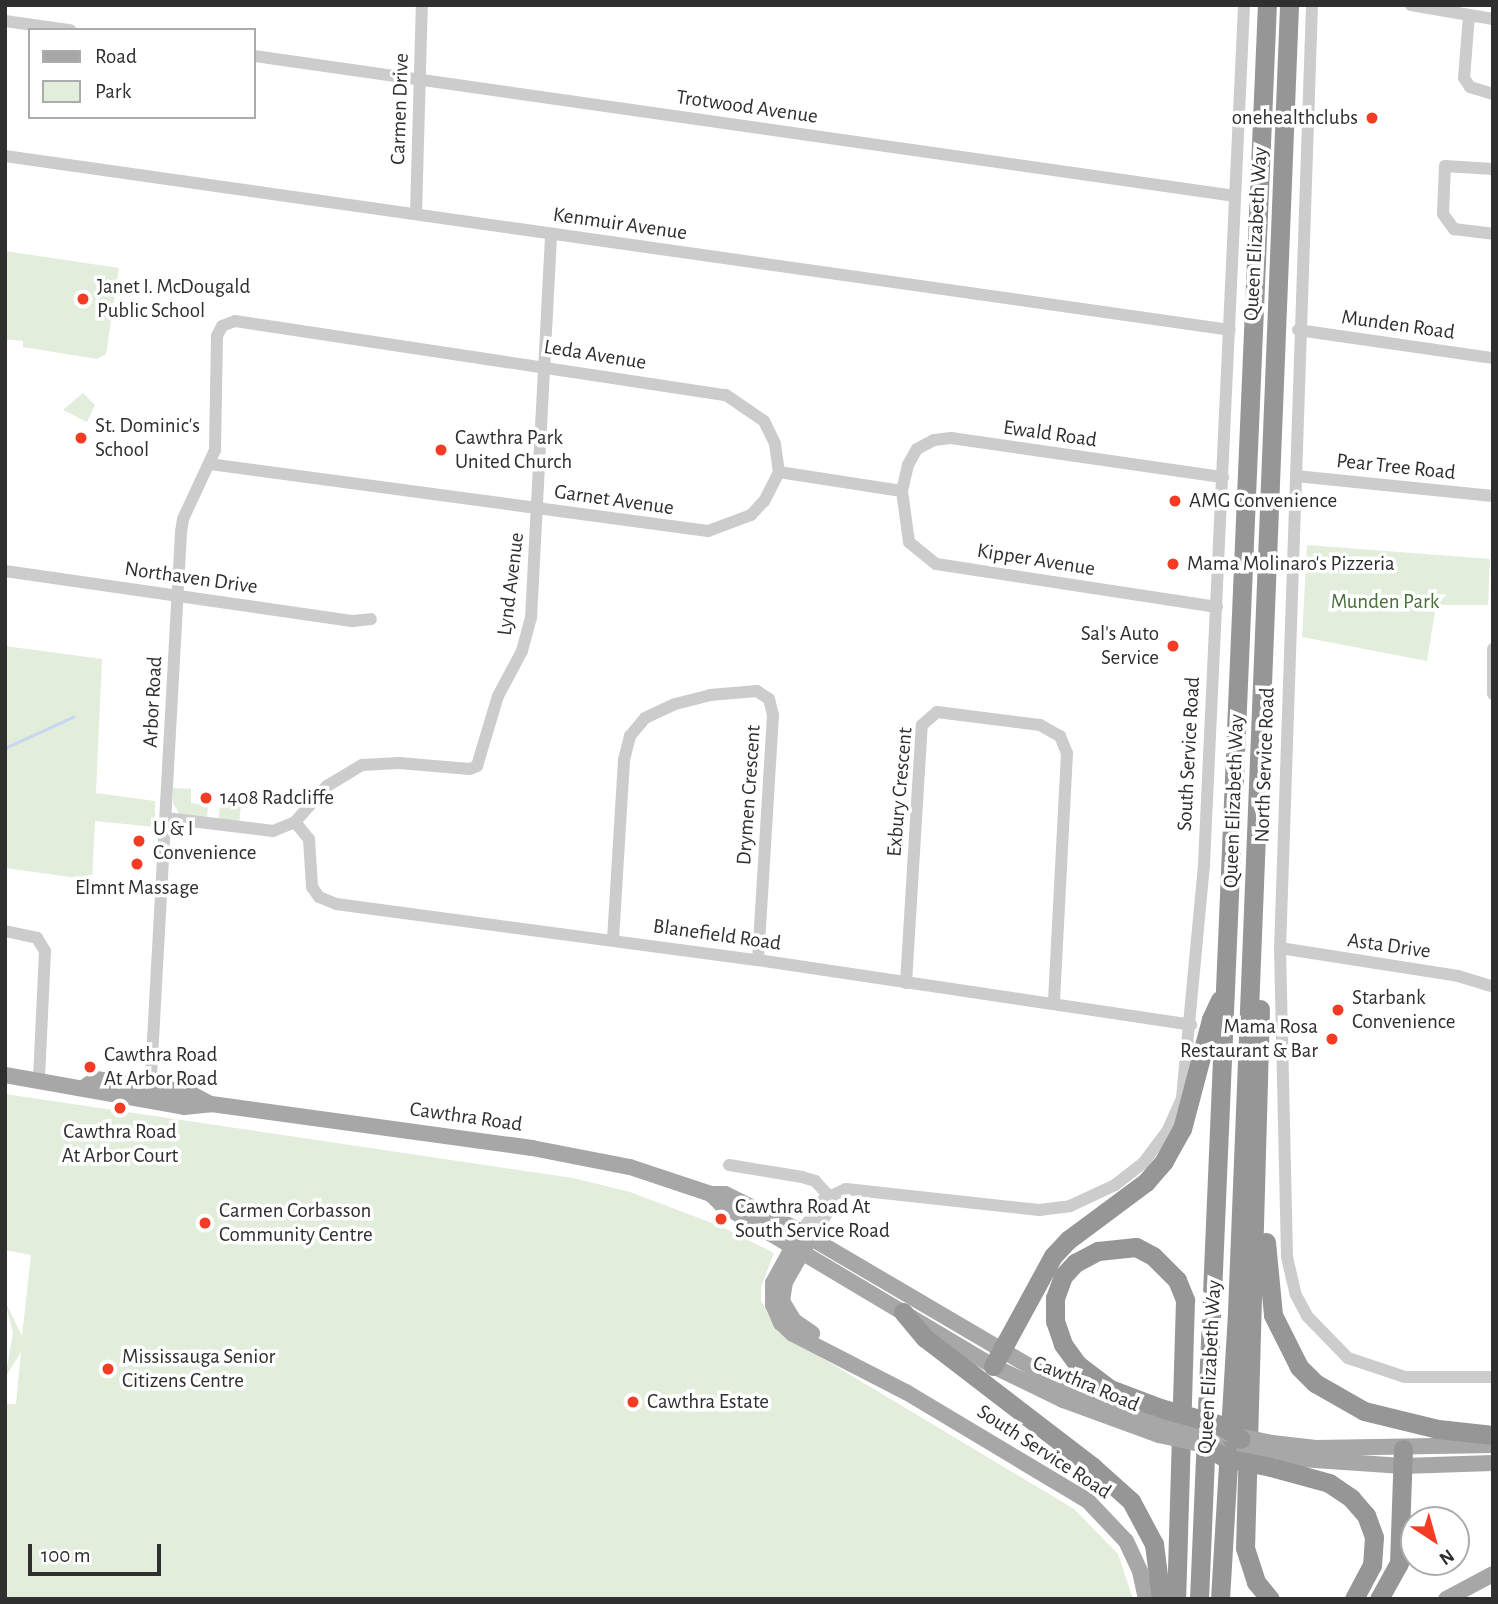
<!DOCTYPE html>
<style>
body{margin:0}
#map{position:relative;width:1498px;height:1604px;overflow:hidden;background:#fff;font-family:"Alegreya Sans",sans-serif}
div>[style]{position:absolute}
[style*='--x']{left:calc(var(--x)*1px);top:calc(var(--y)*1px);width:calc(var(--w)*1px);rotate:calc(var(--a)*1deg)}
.green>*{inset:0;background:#e2eddc;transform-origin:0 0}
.stream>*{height:2.5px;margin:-1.25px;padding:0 1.25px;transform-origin:1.25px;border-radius:1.25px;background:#c6d7ef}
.minor>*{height:12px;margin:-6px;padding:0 6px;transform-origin:6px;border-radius:6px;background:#ccc}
.major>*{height:16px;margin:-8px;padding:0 8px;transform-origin:8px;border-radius:8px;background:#a7a7a7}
.highway>*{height:19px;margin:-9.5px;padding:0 9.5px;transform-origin:9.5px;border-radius:9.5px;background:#969696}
.major-bridge>*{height:16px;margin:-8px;padding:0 8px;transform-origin:8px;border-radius:8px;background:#a7a7a7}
.highway-bridge>*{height:19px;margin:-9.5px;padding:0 9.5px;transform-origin:9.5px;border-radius:9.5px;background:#969696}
.dots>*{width:19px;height:19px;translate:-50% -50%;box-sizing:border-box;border:4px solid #fff;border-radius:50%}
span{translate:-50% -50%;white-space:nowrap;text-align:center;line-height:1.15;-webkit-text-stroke:7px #fff;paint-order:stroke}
.street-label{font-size:21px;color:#2f2f2f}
.poi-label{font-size:21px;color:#2f2f2f}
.right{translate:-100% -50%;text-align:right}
.left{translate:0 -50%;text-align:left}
.park-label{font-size:21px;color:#486f38}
.frame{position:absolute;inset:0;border:7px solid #2f2f2f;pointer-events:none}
.legend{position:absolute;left:28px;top:28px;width:228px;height:91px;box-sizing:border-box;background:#fff;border:2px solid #acacac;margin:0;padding:9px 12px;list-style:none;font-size:21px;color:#2f2f2f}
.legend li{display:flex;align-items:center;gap:14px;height:35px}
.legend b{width:35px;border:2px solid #acacac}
.north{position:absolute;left:1400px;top:1506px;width:70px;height:70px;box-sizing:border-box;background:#fff;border:2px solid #acacac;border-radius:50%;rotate:144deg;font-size:19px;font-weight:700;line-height:28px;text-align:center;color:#2f2f2f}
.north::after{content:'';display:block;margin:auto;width:24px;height:32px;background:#f43b23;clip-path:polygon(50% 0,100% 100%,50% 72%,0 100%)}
.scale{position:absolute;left:28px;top:1544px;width:133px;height:32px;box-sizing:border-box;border:4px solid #2f2f2f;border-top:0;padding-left:9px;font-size:21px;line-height:24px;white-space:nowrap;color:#2f2f2f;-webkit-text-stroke:5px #fff;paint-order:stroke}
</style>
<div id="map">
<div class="green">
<i style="clip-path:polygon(5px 251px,119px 268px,106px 354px,97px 359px,23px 347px,23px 341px,5px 339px)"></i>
<i style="clip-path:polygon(83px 393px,95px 405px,87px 422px,63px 410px)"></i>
<i style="clip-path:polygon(1307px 545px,1490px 559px,1488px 605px,1436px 605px,1427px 661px,1302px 637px)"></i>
<i style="clip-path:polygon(5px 646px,102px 659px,96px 793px,155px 801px,155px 827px,95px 821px,92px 880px,5px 868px)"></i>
<i style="clip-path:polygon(173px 788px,191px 789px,191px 803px,208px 805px,207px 819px,180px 815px,173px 803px)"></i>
<i style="left:221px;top:792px;width:21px;height:30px;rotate:5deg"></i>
<i style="clip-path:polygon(5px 1094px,573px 1178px,630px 1192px,720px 1226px,774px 1253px,761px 1287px,761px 1301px,777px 1331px,1074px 1509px,1118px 1554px,1133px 1599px,5px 1599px,5px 1404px,16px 1404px,21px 1352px,5px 1378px,13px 1333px,5px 1301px,22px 1336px,31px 1255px,5px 1250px)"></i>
</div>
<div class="stream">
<i style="--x:5;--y:748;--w:75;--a:-24.5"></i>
</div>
<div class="minor">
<i style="--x:1312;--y:5;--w:944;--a:91.94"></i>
<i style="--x:1280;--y:948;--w:309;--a:88.7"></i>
<i style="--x:1287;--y:1257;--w:39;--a:77"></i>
<i style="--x:1296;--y:1295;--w:24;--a:62"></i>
<i style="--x:1307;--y:1316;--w:59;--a:45.7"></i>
<i style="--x:1348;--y:1358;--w:60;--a:18.4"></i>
<i style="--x:1405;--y:1377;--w:88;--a:0"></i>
<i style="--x:1411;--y:5;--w:83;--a:9.7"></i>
<i style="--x:1469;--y:15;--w:63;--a:94.5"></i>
<i style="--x:1464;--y:78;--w:11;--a:56"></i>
<i style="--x:1470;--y:87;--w:24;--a:17"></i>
<i style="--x:5;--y:21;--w:66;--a:7.9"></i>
<i style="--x:254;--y:56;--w:991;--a:8.12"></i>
<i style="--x:5;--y:156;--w:1237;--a:8.08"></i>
<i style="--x:1493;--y:169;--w:48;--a:-176.4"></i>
<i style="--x:1445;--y:166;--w:48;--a:92.4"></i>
<i style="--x:1443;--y:214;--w:19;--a:54"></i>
<i style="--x:1454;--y:229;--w:39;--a:7"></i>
<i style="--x:416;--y:214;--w:209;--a:-88.4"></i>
<i style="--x:1298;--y:330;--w:197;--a:8.2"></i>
<i style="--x:779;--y:472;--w:124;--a:8.8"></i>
<i style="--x:1296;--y:476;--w:198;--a:5.8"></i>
<i style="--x:5;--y:571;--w:352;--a:8.2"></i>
<i style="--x:353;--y:621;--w:18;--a:-6"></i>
<i style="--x:1217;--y:607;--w:284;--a:-171.3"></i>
<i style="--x:936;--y:564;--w:35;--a:-141"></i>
<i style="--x:909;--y:542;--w:51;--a:-97.8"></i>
<i style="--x:902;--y:491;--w:27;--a:-77"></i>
<i style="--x:908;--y:465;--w:18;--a:-61"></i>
<i style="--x:917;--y:449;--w:19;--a:-28"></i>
<i style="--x:934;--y:440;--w:17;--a:-7"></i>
<i style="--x:951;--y:438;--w:275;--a:8.2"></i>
<i style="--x:1493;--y:649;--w:45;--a:90"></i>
<i style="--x:166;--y:818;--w:108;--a:6.9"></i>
<i style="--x:273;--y:831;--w:24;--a:-22"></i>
<i style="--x:295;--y:822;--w:48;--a:-48.4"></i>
<i style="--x:327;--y:786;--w:41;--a:-31"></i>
<i style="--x:362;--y:765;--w:37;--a:-3"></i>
<i style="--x:399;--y:763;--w:71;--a:4.8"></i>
<i style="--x:470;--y:769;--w:8;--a:-23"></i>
<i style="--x:477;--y:766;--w:73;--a:-73.3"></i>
<i style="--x:498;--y:696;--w:51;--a:-61.9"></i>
<i style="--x:522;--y:651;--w:34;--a:-75"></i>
<i style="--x:531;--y:618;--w:385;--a:-87"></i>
<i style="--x:295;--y:822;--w:22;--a:51"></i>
<i style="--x:309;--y:839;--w:48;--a:86.4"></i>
<i style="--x:312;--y:887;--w:12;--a:55"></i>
<i style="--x:319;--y:897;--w:18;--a:22"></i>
<i style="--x:336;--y:904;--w:426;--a:7.6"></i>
<i style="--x:758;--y:960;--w:438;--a:8.5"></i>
<i style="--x:5;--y:931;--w:33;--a:12"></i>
<i style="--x:37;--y:938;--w:15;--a:58"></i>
<i style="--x:45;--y:951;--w:129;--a:92.7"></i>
<i style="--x:613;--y:940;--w:180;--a:-86.5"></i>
<i style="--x:624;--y:760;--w:25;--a:-76"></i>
<i style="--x:630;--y:736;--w:23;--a:-50"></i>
<i style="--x:645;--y:718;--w:33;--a:-25"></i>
<i style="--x:675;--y:704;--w:36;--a:-14"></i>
<i style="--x:710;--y:695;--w:47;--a:-4.9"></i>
<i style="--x:757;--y:691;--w:14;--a:34"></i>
<i style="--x:769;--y:699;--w:16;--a:76"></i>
<i style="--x:773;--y:715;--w:245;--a:93.5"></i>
<i style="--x:1280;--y:948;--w:180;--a:8.9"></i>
<i style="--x:1458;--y:976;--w:37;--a:17"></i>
<i style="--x:906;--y:983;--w:258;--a:-86.5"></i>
<i style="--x:922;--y:725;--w:20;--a:-41"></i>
<i style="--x:937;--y:712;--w:104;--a:7.2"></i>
<i style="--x:1040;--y:725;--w:23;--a:29"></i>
<i style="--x:1060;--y:736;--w:18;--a:68"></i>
<i style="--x:1067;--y:753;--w:250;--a:93"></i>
<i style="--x:150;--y:1094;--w:563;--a:-86.84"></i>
<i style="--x:181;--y:532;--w:13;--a:-81"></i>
<i style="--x:183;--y:519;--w:76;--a:-65.1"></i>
<i style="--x:215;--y:450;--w:114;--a:-89"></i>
<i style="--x:217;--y:336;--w:11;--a:-63"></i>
<i style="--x:222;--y:326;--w:14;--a:-21"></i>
<i style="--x:235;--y:321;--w:497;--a:8.6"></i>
<i style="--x:726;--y:395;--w:46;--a:34.4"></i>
<i style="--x:764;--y:421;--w:25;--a:64"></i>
<i style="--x:775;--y:444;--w:28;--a:82"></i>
<i style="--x:779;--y:472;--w:33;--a:117"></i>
<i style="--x:764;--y:501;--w:19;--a:133"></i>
<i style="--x:751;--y:515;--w:46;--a:159.6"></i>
<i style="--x:708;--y:531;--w:502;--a:-172.34"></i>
<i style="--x:729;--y:1165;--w:74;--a:9.3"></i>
<i style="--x:802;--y:1177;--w:14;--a:17"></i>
<i style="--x:815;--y:1181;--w:22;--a:47"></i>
<i style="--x:801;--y:1232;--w:39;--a:-55"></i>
<i style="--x:823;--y:1200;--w:25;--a:-26"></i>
<i style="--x:846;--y:1189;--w:194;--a:6.2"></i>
<i style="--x:1039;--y:1210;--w:31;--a:-7"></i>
<i style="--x:1070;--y:1206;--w:50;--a:-25"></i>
<i style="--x:1115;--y:1185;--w:37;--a:-38"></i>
<i style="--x:1144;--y:1162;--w:38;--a:-53"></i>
<i style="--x:1167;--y:1132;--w:37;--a:-66"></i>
<i style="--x:1182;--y:1098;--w:235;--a:-84.6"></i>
<i style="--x:1204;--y:864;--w:860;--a:-87.33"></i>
<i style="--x:811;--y:1238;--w:38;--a:-57"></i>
<i style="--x:832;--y:1206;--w:9;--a:-103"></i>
</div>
<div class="major">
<i style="--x:5;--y:1075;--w:182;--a:10.1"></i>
<i style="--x:184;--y:1107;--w:27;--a:-6"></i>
<i style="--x:211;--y:1104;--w:324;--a:7.8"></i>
<i style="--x:532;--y:1148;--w:100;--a:11"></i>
<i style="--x:630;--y:1167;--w:85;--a:18.4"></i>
<i style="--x:711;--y:1194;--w:14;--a:0"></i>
<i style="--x:725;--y:1194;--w:77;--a:26.2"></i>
<i style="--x:794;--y:1228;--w:300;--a:30.4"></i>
<i style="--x:1053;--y:1380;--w:113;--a:20.7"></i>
<i style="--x:86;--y:1086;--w:12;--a:-35"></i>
<i style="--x:96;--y:1079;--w:93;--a:8"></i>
<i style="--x:188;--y:1092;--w:26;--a:28"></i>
<i style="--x:711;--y:1194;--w:14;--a:45"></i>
<i style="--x:721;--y:1204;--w:317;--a:30.8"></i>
<i style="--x:993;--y:1366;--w:78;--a:25.9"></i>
<i style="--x:1063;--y:1400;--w:102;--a:20"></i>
<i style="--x:801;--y:1232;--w:58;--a:118.8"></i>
<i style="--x:773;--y:1283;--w:22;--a:90"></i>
<i style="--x:773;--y:1305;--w:20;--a:66"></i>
<i style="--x:781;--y:1323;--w:16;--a:43"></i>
<i style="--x:793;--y:1334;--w:127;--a:27.2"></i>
<i style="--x:906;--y:1392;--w:212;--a:30.9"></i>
<i style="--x:1088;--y:1501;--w:55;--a:46.5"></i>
<i style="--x:1126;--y:1541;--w:33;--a:65"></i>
<i style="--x:1140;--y:1571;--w:29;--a:78"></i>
<i style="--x:808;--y:1242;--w:46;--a:119.9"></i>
<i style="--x:785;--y:1282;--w:19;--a:99"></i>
<i style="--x:782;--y:1301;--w:23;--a:59"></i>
<i style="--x:794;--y:1321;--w:22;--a:34"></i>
<i style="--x:1272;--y:1443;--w:44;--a:6.5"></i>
<i style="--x:1316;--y:1448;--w:177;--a:-1"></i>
<i style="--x:1271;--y:1457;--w:132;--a:3.9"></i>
<i style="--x:1403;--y:1466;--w:90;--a:-1.9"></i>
<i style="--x:1446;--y:1599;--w:53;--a:-28"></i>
</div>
<div class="highway">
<i style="--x:1260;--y:1009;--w:539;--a:91.59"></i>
<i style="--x:1245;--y:1548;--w:36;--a:72"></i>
<i style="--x:1256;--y:1582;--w:22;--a:51"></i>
<i style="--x:1266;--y:1242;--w:73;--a:84.5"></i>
<i style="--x:1273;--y:1315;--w:58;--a:63.4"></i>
<i style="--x:1299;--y:1367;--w:23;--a:45"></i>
<i style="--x:1315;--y:1383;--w:56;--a:29.7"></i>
<i style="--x:1364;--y:1411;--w:76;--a:13.7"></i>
<i style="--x:1438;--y:1429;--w:55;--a:6.2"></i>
<i style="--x:903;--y:1312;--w:34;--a:50"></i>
<i style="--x:925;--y:1338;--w:212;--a:37.5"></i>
<i style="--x:1093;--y:1467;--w:51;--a:41.8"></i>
<i style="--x:1131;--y:1501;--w:49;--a:61.9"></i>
<i style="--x:1154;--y:1544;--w:55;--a:82.7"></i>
<i style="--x:993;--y:1366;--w:125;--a:-61.4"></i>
<i style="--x:1053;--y:1256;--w:22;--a:-47"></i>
<i style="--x:1068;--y:1240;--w:97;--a:-36.6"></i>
<i style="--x:1146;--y:1182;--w:28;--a:-49"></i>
<i style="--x:1164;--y:1161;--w:37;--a:-61"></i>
<i style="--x:1182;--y:1129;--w:114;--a:-75.2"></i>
<i style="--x:1211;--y:1019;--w:21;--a:-65"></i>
<i style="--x:1160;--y:1408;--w:53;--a:-159.2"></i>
<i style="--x:1110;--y:1389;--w:40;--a:-143"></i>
<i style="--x:1078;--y:1365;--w:26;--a:-126"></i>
<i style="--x:1063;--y:1344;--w:24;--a:-109"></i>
<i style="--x:1055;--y:1321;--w:23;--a:-90"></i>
<i style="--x:1055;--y:1298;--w:23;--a:-70"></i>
<i style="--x:1063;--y:1276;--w:18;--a:-47"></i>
<i style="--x:1075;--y:1263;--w:26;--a:-28"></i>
<i style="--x:1098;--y:1251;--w:38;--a:-6"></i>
<i style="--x:1136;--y:1247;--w:19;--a:28"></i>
<i style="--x:1153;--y:1256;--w:34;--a:45"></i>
<i style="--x:1177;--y:1280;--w:22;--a:68"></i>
<i style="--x:1185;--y:1300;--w:299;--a:91.7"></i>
<i style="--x:1271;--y:1467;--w:60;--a:15.4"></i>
<i style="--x:1329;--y:1483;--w:27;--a:34"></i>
<i style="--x:1351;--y:1498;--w:23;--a:49"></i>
<i style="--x:1366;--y:1515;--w:23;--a:70"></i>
<i style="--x:1374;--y:1537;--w:28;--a:94"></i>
<i style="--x:1372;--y:1565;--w:38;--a:118"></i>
<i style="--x:1199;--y:1599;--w:1595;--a:-87.56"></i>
<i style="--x:1220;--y:1599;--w:288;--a:-86.6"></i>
<i style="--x:1237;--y:1312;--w:1308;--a:-87.72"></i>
<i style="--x:1379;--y:1599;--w:41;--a:-60.9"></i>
<i style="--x:1399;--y:1563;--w:114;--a:-88"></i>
</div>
<div class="major-bridge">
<i style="--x:1159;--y:1420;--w:115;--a:11.5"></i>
<i style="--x:1159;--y:1435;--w:60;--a:12.4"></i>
<i style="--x:1244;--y:1452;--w:27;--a:10"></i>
</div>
<div class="highway-bridge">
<i style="--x:1160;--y:1408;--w:63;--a:15.6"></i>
<i style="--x:1221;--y:1425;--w:24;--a:35"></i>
<i style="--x:1206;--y:1446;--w:22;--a:32"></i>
<i style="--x:1225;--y:1458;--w:47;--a:11.1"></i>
</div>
<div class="dots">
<i style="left:1372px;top:118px;background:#f43b23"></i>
<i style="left:83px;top:299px;background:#f43b23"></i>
<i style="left:81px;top:438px;background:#f43b23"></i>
<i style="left:441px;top:450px;background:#f43b23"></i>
<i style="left:1175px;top:501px;background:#f43b23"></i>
<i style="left:1173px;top:564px;background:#f43b23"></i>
<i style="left:1173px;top:646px;background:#f43b23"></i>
<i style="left:206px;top:798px;background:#f43b23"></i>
<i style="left:139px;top:841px;background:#f43b23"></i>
<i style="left:137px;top:864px;background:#f43b23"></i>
<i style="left:1338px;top:1010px;background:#f43b23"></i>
<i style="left:1332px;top:1039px;background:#f43b23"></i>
<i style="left:90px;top:1067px;background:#f43b23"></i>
<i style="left:120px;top:1108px;background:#f43b23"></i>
<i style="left:721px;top:1219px;background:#f43b23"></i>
<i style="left:205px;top:1223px;background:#f43b23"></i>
<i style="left:108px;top:1369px;background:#f43b23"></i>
<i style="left:633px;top:1402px;background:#f43b23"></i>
</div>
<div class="street-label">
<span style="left:747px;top:107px;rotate:8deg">Trotwood Avenue</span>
<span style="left:400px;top:109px;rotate:-88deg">Carmen Drive</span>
<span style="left:620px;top:224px;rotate:8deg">Kenmuir Avenue</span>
<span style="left:1256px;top:234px;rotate:-87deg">Queen Elizabeth Way</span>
<span style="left:1398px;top:325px;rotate:8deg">Munden Road</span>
<span style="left:595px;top:355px;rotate:9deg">Leda Avenue</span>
<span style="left:1050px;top:434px;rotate:8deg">Ewald Road</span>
<span style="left:1396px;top:467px;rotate:6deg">Pear Tree Road</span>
<span style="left:614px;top:500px;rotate:8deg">Garnet Avenue</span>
<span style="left:1036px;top:560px;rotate:9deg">Kipper Avenue</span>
<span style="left:191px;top:578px;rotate:8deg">Northaven Drive</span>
<span style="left:511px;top:584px;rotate:-83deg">Lynd Avenue</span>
<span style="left:153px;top:702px;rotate:-87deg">Arbor Road</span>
<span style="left:1189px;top:754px;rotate:-87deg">South Service Road</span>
<span style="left:1265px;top:765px;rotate:-88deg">North Service Road</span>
<span style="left:900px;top:792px;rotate:-85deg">Exbury Crescent</span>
<span style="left:749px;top:795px;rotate:-86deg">Drymen Crescent</span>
<span style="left:1234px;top:801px;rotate:-88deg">Queen Elizabeth Way</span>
<span style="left:717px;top:935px;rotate:8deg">Blanefield Road</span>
<span style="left:1389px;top:946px;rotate:8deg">Asta Drive</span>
<span style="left:466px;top:1117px;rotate:8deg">Cawthra Road</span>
<span style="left:1210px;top:1367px;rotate:-87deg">Queen Elizabeth Way</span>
<span style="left:1086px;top:1384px;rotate:23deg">Cawthra Road</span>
<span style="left:1044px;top:1452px;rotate:33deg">South Service Road</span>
</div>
<div class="poi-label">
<span class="right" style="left:1358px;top:118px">onehealthclubs</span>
<span class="left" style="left:97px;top:299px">Janet I. McDougald<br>Public School</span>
<span class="left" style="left:95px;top:438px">St. Dominic's<br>School</span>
<span class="left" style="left:455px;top:450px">Cawthra Park<br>United Church</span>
<span class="left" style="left:1189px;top:501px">AMG Convenience</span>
<span class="left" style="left:1187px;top:564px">Mama Molinaro's Pizzeria</span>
<span class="right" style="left:1159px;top:646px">Sal's Auto<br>Service</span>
<span class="left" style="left:220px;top:798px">1408 Radcliffe</span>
<span class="left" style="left:153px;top:841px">U &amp; I<br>Convenience</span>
<span style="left:137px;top:888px">Elmnt Massage</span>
<span class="left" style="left:1352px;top:1010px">Starbank<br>Convenience</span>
<span class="right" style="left:1318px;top:1039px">Mama Rosa<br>Restaurant &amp; Bar</span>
<span class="left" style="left:104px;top:1067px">Cawthra Road<br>At Arbor Road</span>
<span style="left:120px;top:1144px">Cawthra Road<br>At Arbor Court</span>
<span class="left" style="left:735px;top:1219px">Cawthra Road At<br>South Service Road</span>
<span class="left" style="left:219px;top:1223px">Carmen Corbasson<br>Community Centre</span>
<span class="left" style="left:122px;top:1369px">Mississauga Senior<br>Citizens Centre</span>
<span class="left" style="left:647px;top:1402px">Cawthra Estate</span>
</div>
<div class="park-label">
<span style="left:1385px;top:602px">Munden Park</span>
</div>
<div class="frame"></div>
<ul class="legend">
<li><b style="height:9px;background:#a7a7a7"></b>Road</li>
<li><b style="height:19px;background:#e2eddc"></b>Park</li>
</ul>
<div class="north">N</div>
<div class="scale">100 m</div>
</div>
